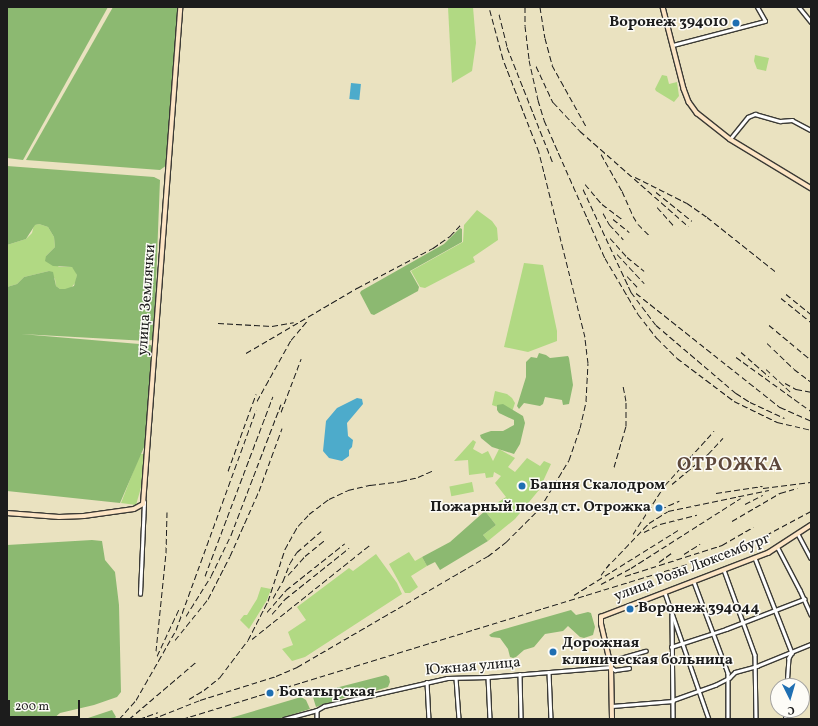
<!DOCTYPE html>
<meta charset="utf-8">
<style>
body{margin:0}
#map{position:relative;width:818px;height:726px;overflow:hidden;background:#eae2c0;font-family:Vollkorn,serif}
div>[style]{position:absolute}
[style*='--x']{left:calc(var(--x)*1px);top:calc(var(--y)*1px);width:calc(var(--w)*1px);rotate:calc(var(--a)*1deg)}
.green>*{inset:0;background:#b1d983;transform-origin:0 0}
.forest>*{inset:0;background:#8cb971}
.water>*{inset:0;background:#4dabcb;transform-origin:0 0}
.roads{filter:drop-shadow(1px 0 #3b3a35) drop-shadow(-1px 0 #3b3a35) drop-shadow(0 1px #3b3a35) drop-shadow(0 -1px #3b3a35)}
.street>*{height:2.5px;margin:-1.25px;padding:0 1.25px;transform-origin:1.25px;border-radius:1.25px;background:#fff}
.secondary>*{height:3.5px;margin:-1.75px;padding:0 1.75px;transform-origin:1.75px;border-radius:1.75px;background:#fde5c5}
.rail>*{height:1px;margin-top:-0.5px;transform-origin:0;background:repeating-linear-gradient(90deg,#1c1c1c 0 6px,transparent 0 9px)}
.dots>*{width:11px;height:11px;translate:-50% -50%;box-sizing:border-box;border:2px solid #fdfcf7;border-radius:50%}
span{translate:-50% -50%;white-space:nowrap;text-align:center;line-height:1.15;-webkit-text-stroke:3px #fdfcf7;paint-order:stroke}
.poi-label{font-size:15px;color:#1c1c1c;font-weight:700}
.right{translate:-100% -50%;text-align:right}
.left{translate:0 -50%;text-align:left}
.street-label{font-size:15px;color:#1c1c1c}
.district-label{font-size:19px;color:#5e483b;font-weight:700;letter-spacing:1px}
.frame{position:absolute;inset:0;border:8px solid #1c1c1c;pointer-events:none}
.north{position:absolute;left:770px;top:678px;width:40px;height:40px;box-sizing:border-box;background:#fdfcf7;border:1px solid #a3a29f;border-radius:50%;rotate:175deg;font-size:11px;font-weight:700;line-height:16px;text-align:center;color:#1c1c1c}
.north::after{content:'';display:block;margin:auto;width:14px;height:18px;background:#1f6fb2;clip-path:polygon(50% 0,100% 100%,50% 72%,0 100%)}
.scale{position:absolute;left:8px;top:700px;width:72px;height:18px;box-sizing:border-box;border:2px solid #1c1c1c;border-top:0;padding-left:5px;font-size:12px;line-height:14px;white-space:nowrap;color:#1c1c1c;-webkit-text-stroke:3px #fdfcf7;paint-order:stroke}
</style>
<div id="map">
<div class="green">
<i style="clip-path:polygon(448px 7px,473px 7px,476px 43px,472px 71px,452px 83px)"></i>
<i style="clip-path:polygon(755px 55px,769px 58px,766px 71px,757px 69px,754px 61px)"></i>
<i style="clip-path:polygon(662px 75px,667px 76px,669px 84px,677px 82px,679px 96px,674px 102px,656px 91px,655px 89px)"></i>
<i style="clip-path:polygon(477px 210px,492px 221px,497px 228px,498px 240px,473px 257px,475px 262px,425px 288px,420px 287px,411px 271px,463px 242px,464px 225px)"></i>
<i style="clip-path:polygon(39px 224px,48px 227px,54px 237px,55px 247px,46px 256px,59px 267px,72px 267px,75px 269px,77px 275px,76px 282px,70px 289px,60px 289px,56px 286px,55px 279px,49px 271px,24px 277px,17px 284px,7px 287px,7px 245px,26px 239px,32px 233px,34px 225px)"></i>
<i style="clip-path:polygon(524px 263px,543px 265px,557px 331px,557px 341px,528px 352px,504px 347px)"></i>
<i style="clip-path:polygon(495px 391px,507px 394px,512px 398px,515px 403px,512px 412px,492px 405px)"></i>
<i style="clip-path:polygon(473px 440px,476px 442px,473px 449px,482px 454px,488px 451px,493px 461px,499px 449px,515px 458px,508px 467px,515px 472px,527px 458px,540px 466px,544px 461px,551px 464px,539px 490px,515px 519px,488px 541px,483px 535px,496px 525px,485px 511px,506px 497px,495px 483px,501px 476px,494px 472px,493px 477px,486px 478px,485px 473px,469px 475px,468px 460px,454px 461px)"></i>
<i style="clip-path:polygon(140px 454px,144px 454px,142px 484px,136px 505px,121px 503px)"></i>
<i style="left:472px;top:482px;width:10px;height:23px;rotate:79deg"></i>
<i style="clip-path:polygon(409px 552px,415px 561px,422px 557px,427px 566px,411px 576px,418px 587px,410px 593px,405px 593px,389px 564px)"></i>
<i style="clip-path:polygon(376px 554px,397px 583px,402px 594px,305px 657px,292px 661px,282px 649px,293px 645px,288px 632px,306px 620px,297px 607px,349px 568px,353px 571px)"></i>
<i style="clip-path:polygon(261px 587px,271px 589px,267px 600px,249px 629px,240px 620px,244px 615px,247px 615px,257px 599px)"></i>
</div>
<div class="forest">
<i style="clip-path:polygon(7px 7px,108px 7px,23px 160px,7px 158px)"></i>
<i style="clip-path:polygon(113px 7px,179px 7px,167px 165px,160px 170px,26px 160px)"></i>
<i style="clip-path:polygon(7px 166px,154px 177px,160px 180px,154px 335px,152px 340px,147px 341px,21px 334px,151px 345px,153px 358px,145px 445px,120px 503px,7px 491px,7px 287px,17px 284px,24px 277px,49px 271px,53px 272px,56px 286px,60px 289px,65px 289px,74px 286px,77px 275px,72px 267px,53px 266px,45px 261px,46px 256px,55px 247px,54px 237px,48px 227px,39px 224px,35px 225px,26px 239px,7px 245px)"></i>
<i style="clip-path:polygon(460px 228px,462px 229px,462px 242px,410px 271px,419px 287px,418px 291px,374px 315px,371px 314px,360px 293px,361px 291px,444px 244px)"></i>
<i style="clip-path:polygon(539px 353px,546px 355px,550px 358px,568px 356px,569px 358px,573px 385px,569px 404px,563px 405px,562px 400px,545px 397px,543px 404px,540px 406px,524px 403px,519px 409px,517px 406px,526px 377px,526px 362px,531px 357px,537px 358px)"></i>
<i style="clip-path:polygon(503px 404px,523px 416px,525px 423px,520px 444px,514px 454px,492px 447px,481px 438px,480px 435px,485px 433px,491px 431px,503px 431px,514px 425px,514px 420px,499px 413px,497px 410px,497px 405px)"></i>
<i style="clip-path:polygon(485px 511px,496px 525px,483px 535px,488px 541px,440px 570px,435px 562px,427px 566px,422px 557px,450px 542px)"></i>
<i style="clip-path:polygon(92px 540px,102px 541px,105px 560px,115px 572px,119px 605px,121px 692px,117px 697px,94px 705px,60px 713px,53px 719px,7px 719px,7px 545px)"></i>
<i style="clip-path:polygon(571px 610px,576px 615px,588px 612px,591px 613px,595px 627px,593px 635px,584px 638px,580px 637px,568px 626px,563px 631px,545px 634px,534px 647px,524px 650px,516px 657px,513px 658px,510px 657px,508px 649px,500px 638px,491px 637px,489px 635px,494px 632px)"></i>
<i style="clip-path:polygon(386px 675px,389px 677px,390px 682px,388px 687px,368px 693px,356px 694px,316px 707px,312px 694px)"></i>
<i style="clip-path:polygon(301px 697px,306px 700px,310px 709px,278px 719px,227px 719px)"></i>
<i style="clip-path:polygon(112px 710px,116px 717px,114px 719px,85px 719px)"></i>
</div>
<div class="water">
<i style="left:351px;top:83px;width:10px;height:16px;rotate:6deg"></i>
<i style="clip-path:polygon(357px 398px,362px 399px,363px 404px,347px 423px,348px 436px,353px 440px,352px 447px,349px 450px,349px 456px,342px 461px,329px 458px,323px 451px,326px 421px,337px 408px)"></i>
</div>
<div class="roads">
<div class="street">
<i style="--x:799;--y:7;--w:19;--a:51"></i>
<i style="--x:673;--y:45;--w:95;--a:-14.6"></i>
<i style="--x:765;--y:21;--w:16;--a:-120"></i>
<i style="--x:730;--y:139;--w:28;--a:-51"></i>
<i style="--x:748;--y:117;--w:8;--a:-23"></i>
<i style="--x:755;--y:114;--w:26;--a:16"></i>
<i style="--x:780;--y:121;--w:12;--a:-5"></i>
<i style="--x:792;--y:120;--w:21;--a:28"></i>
<i style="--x:798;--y:534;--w:27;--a:62"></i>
<i style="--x:778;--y:548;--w:47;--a:62.4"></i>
<i style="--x:800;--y:590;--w:27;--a:66"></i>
<i style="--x:755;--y:558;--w:102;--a:68.7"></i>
<i style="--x:792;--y:653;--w:6;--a:121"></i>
<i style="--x:789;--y:658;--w:28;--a:94"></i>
<i style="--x:724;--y:570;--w:90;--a:70"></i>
<i style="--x:755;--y:655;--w:64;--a:89.1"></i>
<i style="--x:694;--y:582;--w:97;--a:69.5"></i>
<i style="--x:728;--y:673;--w:46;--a:90"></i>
<i style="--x:665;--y:593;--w:133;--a:70.8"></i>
<i style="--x:140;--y:594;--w:92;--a:-87.5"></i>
<i style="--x:672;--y:615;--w:104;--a:89.4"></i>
<i style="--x:671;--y:647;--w:58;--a:-18.1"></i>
<i style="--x:726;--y:629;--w:84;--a:-21"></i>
<i style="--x:610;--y:661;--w:37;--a:-16"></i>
<i style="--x:549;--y:672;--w:47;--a:87.6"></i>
<i style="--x:520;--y:674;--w:45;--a:88.7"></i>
<i style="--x:488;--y:677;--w:42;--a:87.3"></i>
<i style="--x:456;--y:678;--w:41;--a:85.8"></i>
<i style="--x:427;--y:682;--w:37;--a:87"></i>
<i style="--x:673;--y:700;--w:45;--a:-19.7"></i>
<i style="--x:715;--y:685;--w:16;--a:-27"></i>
<i style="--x:729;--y:678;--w:8;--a:-45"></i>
<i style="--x:735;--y:672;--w:23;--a:-15"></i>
<i style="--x:757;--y:666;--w:58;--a:-22.2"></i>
<i style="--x:612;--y:706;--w:61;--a:-4.7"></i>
<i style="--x:317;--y:710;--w:9;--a:90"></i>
<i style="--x:284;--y:719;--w:34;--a:-15"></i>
<i style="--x:317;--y:710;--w:8;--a:-30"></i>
<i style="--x:324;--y:706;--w:126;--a:-12.8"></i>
<i style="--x:447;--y:678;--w:41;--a:-1.4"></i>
<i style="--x:488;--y:677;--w:123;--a:-4.6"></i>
<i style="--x:611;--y:667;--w:5;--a:37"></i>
<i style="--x:615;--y:670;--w:14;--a:-8"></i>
<i style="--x:785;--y:719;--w:9;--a:-84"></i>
</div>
<div class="secondary">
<i style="--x:663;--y:7;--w:85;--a:75.6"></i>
<i style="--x:684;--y:89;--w:14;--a:69"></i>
<i style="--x:689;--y:102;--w:14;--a:54"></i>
<i style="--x:697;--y:113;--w:42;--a:38.2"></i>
<i style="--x:730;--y:139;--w:95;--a:31.2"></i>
<i style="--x:7;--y:513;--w:52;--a:4.4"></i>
<i style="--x:59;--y:517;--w:25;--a:-2"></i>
<i style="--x:84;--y:516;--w:50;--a:-8"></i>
<i style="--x:134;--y:509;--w:10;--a:-29"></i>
<i style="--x:143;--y:504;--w:498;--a:-85.7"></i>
<i style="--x:612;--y:719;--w:52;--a:-91.1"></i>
<i style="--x:611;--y:667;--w:44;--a:-103.1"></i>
<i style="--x:601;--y:624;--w:7;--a:-90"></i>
<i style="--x:601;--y:617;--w:179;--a:-21"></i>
<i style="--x:768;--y:553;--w:51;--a:-33.1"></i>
</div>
</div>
<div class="rail">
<i style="--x:525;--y:7;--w:19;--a:90"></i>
<i style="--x:525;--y:26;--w:34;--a:83"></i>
<i style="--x:529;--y:60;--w:41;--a:77.3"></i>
<i style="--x:538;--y:100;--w:21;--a:73"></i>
<i style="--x:544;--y:120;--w:151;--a:66.2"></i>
<i style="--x:605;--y:258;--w:65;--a:59.5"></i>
<i style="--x:638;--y:314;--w:31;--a:52"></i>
<i style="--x:657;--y:338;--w:28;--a:45"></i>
<i style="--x:677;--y:358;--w:71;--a:37"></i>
<i style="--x:734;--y:401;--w:48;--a:26"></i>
<i style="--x:777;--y:422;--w:35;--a:13"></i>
<i style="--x:540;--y:7;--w:31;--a:81"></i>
<i style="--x:545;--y:38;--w:28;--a:75"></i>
<i style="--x:552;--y:65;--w:70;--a:60.9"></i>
<i style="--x:499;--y:14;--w:34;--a:76"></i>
<i style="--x:507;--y:47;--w:125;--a:68.4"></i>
<i style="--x:536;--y:66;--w:40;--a:65"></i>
<i style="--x:553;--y:102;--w:40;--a:47"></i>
<i style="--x:580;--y:131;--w:144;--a:41.3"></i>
<i style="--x:601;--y:154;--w:43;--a:60.4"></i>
<i style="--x:622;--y:191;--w:27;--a:66"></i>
<i style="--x:633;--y:216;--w:9;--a:58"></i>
<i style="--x:638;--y:224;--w:16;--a:45"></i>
<i style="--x:635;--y:177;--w:58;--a:26.6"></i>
<i style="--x:687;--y:203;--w:24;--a:35"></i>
<i style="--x:707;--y:217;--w:87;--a:38.5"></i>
<i style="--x:585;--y:184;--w:26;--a:50"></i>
<i style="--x:602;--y:204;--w:26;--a:37"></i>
<i style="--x:583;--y:189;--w:114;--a:65"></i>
<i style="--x:631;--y:292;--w:41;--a:52.9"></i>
<i style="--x:656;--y:325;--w:105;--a:40.4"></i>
<i style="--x:736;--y:393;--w:17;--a:33"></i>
<i style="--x:750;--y:402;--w:38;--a:25"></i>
<i style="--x:656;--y:192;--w:46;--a:38.9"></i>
<i style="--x:657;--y:207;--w:25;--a:48"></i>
<i style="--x:603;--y:213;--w:13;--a:61"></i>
<i style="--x:609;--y:224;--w:21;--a:47"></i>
<i style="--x:613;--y:219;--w:21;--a:39"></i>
<i style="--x:610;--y:238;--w:25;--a:48"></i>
<i style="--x:627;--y:257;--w:22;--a:39"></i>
<i style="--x:617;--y:254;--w:40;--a:47"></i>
<i style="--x:627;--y:276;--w:16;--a:47"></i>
<i style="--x:636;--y:293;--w:184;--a:38.4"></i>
<i style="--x:780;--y:407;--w:34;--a:24"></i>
<i style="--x:786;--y:294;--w:32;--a:39"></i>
<i style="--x:781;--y:298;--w:38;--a:39"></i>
<i style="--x:218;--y:323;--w:54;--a:3.2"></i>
<i style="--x:272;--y:326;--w:22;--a:-10"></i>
<i style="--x:769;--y:325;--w:55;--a:39.8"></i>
<i style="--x:767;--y:343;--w:37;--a:44"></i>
<i style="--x:794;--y:369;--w:21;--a:37"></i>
<i style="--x:741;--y:352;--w:37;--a:41"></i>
<i style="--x:246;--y:353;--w:129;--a:-30.4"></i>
<i style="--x:357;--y:288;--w:86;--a:-27.8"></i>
<i style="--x:433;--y:248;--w:21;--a:-35"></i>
<i style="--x:450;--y:236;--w:16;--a:-47"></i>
<i style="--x:736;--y:357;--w:92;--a:35.8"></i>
<i style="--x:766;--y:369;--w:33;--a:43"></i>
<i style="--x:785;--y:383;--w:13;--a:29"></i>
<i style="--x:796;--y:389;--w:15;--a:11"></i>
<i style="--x:257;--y:401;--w:70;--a:-60.9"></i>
<i style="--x:291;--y:340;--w:26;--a:-50"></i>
<i style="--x:281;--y:412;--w:57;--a:-69.3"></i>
<i style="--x:614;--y:467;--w:43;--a:-73.7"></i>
<i style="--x:626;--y:426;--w:25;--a:-90"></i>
<i style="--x:626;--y:401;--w:15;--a:-101"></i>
<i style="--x:228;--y:471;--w:82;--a:-70"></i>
<i style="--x:672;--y:484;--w:47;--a:-39.8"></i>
<i style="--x:708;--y:454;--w:22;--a:-47"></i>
<i style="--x:763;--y:488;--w:48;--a:-7.1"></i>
<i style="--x:716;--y:493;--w:47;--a:-8.7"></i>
<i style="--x:745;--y:504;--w:20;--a:-27"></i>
<i style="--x:660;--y:509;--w:21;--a:-23"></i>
<i style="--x:732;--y:521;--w:56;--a:-30.3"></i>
<i style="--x:780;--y:493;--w:18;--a:-16"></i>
<i style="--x:644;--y:532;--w:18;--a:-27"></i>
<i style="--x:660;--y:524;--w:38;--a:-14"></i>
<i style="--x:633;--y:534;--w:59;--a:-56.9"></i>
<i style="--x:665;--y:485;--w:73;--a:-47.8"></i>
<i style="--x:684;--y:554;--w:19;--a:-32"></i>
<i style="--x:659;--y:562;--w:17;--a:-36"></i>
<i style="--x:606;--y:568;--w:62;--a:-46.3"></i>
<i style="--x:649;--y:523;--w:22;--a:-32"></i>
<i style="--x:668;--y:511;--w:103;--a:-11.7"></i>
<i style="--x:288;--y:575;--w:25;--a:-48"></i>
<i style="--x:305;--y:556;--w:26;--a:-39"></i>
<i style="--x:601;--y:575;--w:14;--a:-54"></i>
<i style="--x:205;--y:576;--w:192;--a:-69.3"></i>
<i style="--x:625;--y:576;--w:102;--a:-17.7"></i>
<i style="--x:722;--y:545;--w:36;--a:-30"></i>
<i style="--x:601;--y:584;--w:34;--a:-28"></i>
<i style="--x:631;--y:568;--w:130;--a:-32.5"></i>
<i style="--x:574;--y:595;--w:123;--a:-32"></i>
<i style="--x:273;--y:598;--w:20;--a:-60"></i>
<i style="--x:283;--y:581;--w:19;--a:-69"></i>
<i style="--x:290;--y:563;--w:13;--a:-58"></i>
<i style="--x:297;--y:552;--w:32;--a:-41"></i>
<i style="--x:267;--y:612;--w:29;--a:-49"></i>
<i style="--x:286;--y:590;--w:75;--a:-38.5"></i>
<i style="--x:272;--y:614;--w:20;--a:-49"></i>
<i style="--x:285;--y:599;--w:82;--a:-38.6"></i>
<i style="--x:186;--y:616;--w:47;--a:-58"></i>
<i style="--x:211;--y:576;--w:46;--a:-64"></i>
<i style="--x:231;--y:535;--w:140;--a:-69.1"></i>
<i style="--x:252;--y:639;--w:152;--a:-38.6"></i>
<i style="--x:175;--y:640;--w:53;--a:-51.2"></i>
<i style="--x:208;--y:599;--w:48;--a:-62.9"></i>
<i style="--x:230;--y:556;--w:71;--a:-66"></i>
<i style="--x:259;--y:491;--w:67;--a:-69.9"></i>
<i style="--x:156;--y:651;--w:99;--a:-84.2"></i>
<i style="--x:166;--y:553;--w:41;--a:-88.6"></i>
<i style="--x:157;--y:656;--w:52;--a:-64.9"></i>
<i style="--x:189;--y:699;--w:17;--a:-31"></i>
<i style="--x:204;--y:690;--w:21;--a:-39"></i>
<i style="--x:220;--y:677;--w:46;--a:-52.9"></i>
<i style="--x:248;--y:640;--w:44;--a:-62.9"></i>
<i style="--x:268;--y:601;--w:55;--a:-71.9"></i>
<i style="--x:285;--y:549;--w:26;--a:-61"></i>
<i style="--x:298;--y:526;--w:16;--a:-47"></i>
<i style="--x:309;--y:514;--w:25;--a:-37"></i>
<i style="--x:329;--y:499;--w:21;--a:-25"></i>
<i style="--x:348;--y:490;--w:23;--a:-13"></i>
<i style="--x:370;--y:485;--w:31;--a:-7"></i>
<i style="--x:401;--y:481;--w:17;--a:-13"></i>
<i style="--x:418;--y:477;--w:17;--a:-24"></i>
<i style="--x:119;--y:719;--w:25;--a:-48"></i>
<i style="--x:136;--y:700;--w:81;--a:-60.3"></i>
<i style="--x:176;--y:630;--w:234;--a:-70"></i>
<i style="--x:129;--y:719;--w:88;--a:-40.4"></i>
<i style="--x:139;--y:719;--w:20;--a:-20"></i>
<i style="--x:152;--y:719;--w:52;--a:-21.6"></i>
<i style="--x:200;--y:700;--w:80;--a:-17.5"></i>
<i style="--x:276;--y:676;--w:23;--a:-23"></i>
<i style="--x:297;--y:667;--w:221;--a:-30.2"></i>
<i style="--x:488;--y:556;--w:23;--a:-38"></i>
<i style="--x:506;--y:542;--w:48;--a:-45"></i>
<i style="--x:540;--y:508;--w:56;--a:-58.9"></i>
<i style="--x:569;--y:460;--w:34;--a:-71"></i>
<i style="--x:580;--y:428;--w:28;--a:-77"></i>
<i style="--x:586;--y:401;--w:38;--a:-87"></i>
<i style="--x:588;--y:363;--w:26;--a:-97"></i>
<i style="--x:585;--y:337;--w:191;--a:-104"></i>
<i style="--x:539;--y:152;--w:100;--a:-111.2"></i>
<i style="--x:503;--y:59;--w:54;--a:-105.1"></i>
<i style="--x:182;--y:719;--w:563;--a:-17.05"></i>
<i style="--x:720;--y:554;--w:50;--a:-22.4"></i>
<i style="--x:766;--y:535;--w:51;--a:-28.1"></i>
</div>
<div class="dots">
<i style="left:736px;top:23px;background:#1f6fb2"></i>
<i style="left:522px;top:486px;background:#1f6fb2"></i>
<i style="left:659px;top:508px;background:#1f6fb2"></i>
<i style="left:630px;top:609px;background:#1f6fb2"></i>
<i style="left:553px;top:652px;background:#1f6fb2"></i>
<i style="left:270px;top:693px;background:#1f6fb2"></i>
</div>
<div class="poi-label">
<span class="right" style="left:728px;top:23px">Воронеж 394010</span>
<span class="left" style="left:530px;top:486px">Башня Скалодром</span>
<span class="right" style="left:651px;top:508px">Пожарный поезд ст. Отрожка</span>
<span class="left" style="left:638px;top:609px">Воронеж 394044</span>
<span class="left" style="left:562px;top:652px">Дорожная<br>клиническая больница</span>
<span class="left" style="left:279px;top:693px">Богатырская</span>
</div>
<div class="street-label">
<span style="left:147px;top:300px;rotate:-86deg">улица Землячки</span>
<span style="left:692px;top:568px;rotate:-21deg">улица Розы Люксембург</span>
<span style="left:473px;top:667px;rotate:-5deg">Южная улица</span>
</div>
<div class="district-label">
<span style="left:730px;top:466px">ОТРОЖКА</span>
</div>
<div class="frame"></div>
<div class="north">С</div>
<div class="scale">200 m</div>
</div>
